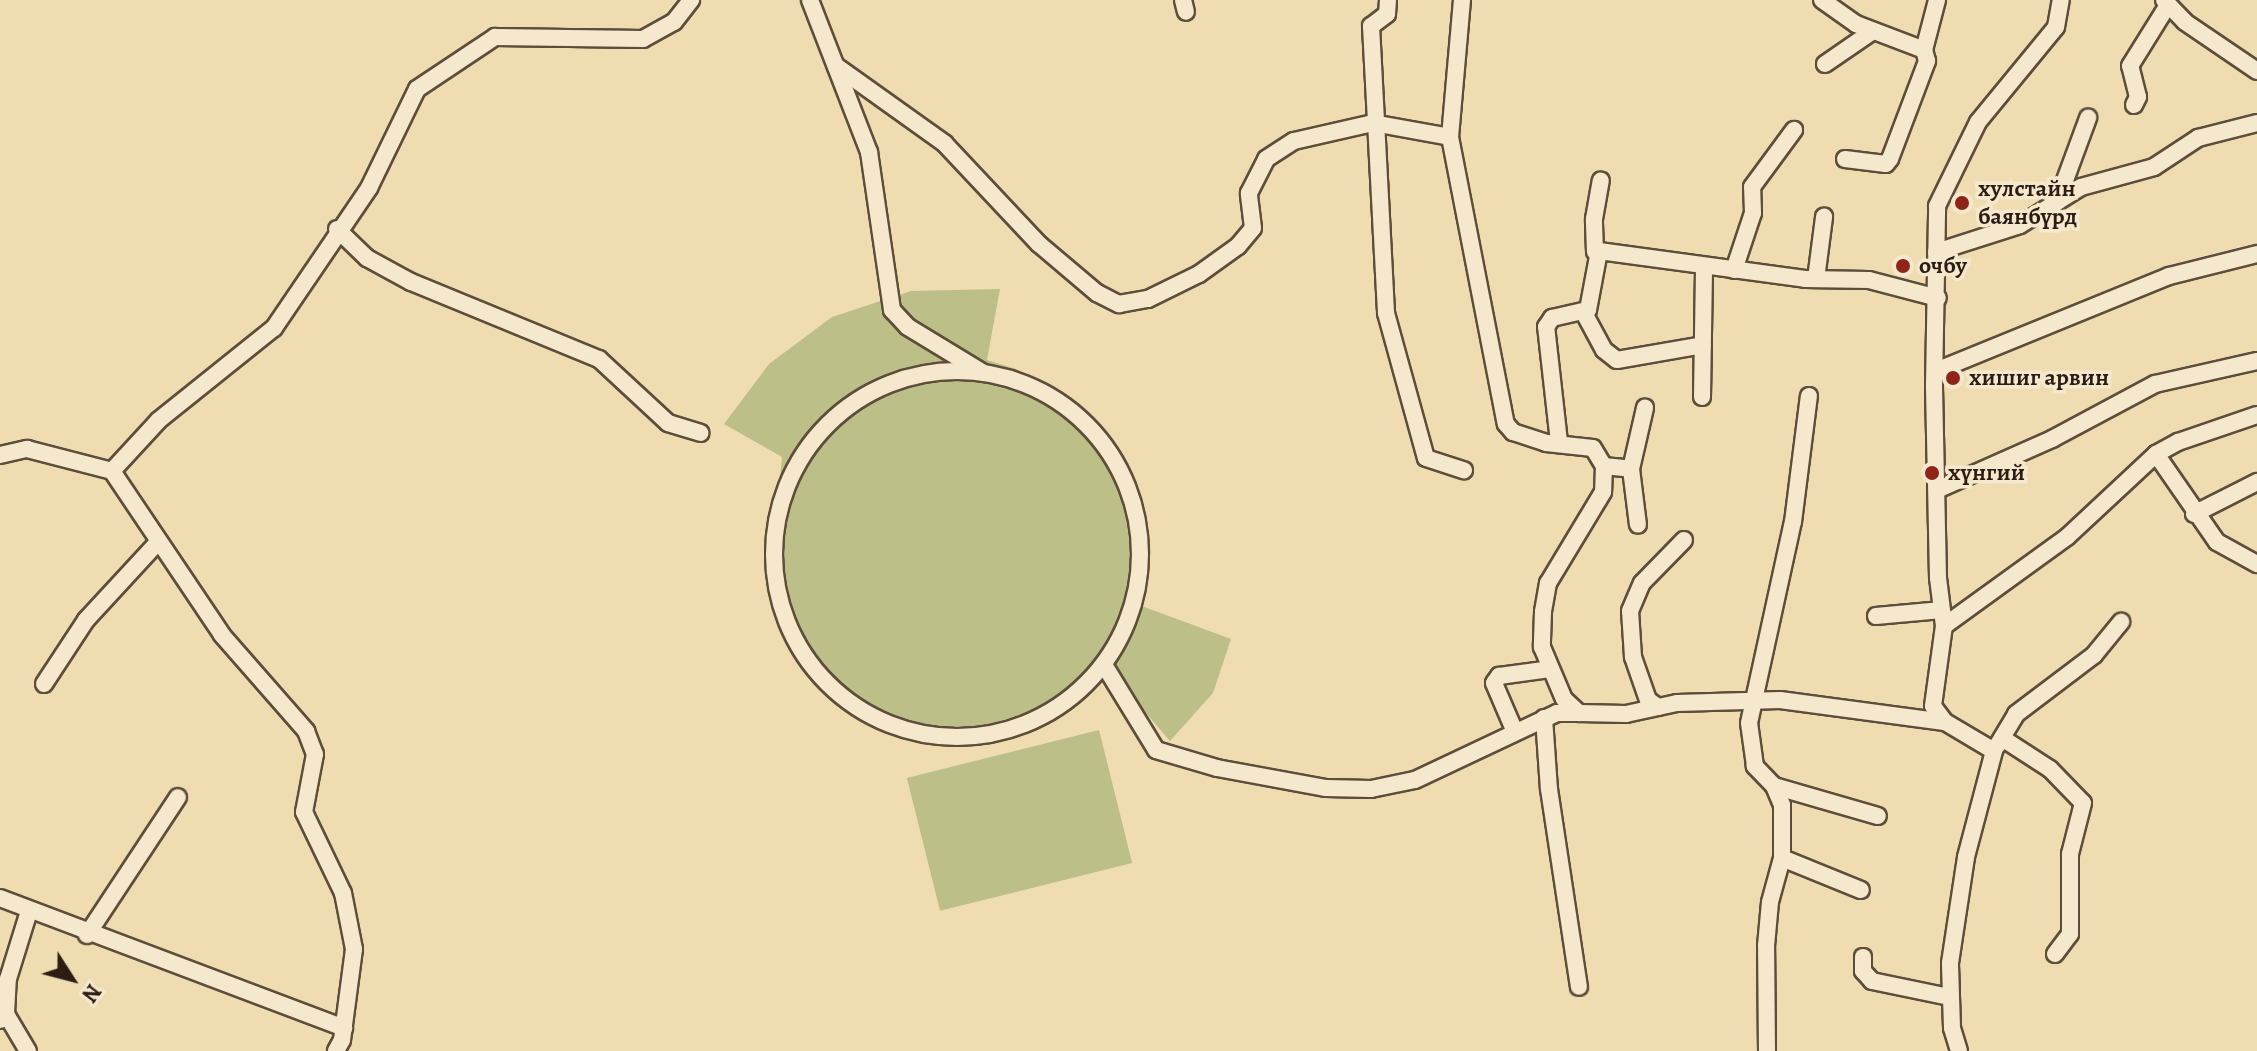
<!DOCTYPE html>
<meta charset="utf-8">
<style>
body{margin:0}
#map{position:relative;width:2257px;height:1051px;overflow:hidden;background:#efdcb0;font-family:Alegreya,serif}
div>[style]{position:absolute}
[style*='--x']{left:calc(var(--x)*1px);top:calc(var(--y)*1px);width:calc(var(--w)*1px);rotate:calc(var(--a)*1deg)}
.green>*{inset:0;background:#bdbf88;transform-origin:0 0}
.roads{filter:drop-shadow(2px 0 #5d4d3b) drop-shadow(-2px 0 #5d4d3b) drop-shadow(0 2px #5d4d3b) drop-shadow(0 -2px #5d4d3b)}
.minor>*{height:16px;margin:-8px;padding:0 8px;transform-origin:8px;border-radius:8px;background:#f5e8cc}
.minor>.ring{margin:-8px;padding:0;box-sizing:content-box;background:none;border:16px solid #f5e8cc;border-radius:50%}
.dots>*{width:22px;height:22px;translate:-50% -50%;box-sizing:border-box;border:4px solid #f5e8cc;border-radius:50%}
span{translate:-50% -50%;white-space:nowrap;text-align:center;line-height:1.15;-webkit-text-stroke:7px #f5e8cc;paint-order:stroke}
.poi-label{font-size:24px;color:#2c1d14;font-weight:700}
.left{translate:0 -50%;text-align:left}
.north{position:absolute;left:32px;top:939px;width:80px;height:80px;-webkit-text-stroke:6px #f5e8cc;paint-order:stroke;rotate:126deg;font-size:22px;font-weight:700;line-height:32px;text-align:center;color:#2c1d14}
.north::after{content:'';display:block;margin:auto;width:28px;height:36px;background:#2c1d14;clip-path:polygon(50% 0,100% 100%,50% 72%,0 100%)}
</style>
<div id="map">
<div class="green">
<i style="clip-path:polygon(1000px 289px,987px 360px,1016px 369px,1071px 399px,1113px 447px,1142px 504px,1151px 552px,1139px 605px,1231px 639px,1213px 693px,1170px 741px,1104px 664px,1069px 699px,984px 726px,941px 727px,898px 719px,859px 700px,825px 673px,799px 639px,781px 600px,773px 557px,782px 457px,724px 424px,769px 364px,832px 317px,911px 291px)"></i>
<i style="left:1099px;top:730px;width:137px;height:198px;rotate:76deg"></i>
</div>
<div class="roads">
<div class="minor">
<i style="--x:810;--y:0;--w:163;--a:68.8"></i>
<i style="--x:869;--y:152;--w:160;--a:81.7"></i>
<i style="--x:892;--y:310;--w:23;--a:47"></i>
<i style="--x:908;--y:327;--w:87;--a:31.3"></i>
<i style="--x:1183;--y:0;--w:12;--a:76"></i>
<i style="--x:1388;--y:0;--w:14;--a:94"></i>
<i style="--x:1387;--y:14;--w:20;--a:143"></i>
<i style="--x:1371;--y:26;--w:287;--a:87"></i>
<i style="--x:1386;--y:313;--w:150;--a:74.6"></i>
<i style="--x:1426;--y:458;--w:40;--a:18"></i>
<i style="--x:1822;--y:0;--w:42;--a:35.2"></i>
<i style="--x:1856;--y:24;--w:73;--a:20.9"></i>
<i style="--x:1924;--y:50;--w:52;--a:-75.4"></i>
<i style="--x:2164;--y:0;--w:30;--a:46"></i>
<i style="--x:2185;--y:22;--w:87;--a:34.2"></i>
<i style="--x:1825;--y:64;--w:58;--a:-34.5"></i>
<i style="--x:836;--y:66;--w:133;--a:35.5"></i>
<i style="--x:944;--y:143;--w:139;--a:46.8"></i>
<i style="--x:1039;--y:244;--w:76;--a:40.2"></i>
<i style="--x:1097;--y:293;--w:25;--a:27"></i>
<i style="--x:1119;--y:304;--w:29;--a:-10"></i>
<i style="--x:1148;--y:299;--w:57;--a:-26.1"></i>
<i style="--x:1199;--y:274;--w:48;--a:-35.7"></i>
<i style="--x:1238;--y:246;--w:23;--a:-50"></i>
<i style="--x:1253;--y:228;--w:35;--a:-97"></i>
<i style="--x:1249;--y:193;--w:38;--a:-63"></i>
<i style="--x:1266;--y:159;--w:33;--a:-33"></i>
<i style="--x:1294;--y:141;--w:81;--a:-12.8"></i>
<i style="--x:1373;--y:123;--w:78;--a:10.3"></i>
<i style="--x:1450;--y:137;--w:138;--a:-85"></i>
<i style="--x:2134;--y:105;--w:9;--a:-63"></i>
<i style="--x:2138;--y:97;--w:32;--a:-104"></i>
<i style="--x:2130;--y:66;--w:72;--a:-58.1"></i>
<i style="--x:1450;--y:137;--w:292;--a:79"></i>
<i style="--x:1506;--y:424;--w:11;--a:49"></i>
<i style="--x:1513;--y:432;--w:35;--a:18"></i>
<i style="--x:1546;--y:443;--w:47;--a:6.1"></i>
<i style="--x:1593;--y:448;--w:21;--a:59"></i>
<i style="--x:1604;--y:466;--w:26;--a:92"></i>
<i style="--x:1603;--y:492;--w:106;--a:121.1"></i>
<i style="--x:1548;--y:583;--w:29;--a:100"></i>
<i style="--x:1543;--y:612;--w:35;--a:92"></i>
<i style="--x:1542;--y:647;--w:56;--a:67.1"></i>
<i style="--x:1564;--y:699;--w:21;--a:43"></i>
<i style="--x:1579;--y:713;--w:47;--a:1.2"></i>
<i style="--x:1626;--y:714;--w:52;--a:-12.2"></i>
<i style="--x:1677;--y:703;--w:103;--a:-1.7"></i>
<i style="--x:1780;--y:700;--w:166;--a:7.6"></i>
<i style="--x:1845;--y:159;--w:41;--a:7"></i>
<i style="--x:1886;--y:164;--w:6;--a:-51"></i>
<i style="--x:1890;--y:159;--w:105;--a:-69.3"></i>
<i style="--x:1927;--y:61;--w:11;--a:-105"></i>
<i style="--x:2057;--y:202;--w:90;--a:-69.7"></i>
<i style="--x:337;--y:229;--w:42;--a:44"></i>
<i style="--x:367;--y:258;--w:50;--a:28.6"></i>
<i style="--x:411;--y:282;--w:203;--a:22.3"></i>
<i style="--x:599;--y:359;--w:94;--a:42.8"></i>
<i style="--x:668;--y:423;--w:34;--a:17"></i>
<i style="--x:1595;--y:252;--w:33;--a:-92"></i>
<i style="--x:1594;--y:219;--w:39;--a:-80"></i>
<i style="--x:1936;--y:252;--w:88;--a:-17.8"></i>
<i style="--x:2020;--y:225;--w:72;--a:-31.9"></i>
<i style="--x:2081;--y:187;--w:76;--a:-15.3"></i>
<i style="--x:2154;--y:167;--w:53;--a:-33.4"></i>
<i style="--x:2198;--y:138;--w:61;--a:-14.3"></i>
<i style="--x:1734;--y:270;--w:60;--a:-71.6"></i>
<i style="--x:1753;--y:213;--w:26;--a:-92"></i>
<i style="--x:1752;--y:187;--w:71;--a:-53.6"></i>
<i style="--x:1816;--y:279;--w:63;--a:-82.6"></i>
<i style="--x:1584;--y:313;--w:42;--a:61.6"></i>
<i style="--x:1604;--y:350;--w:16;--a:38"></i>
<i style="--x:1617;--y:360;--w:87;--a:-9.9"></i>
<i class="ring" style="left:774px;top:371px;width:350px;height:350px"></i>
<i style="--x:1936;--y:371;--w:252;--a:-22.2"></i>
<i style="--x:2169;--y:276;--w:91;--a:-14"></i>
<i style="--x:1702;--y:397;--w:131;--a:-89.1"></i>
<i style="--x:1559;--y:442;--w:116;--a:-96.4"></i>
<i style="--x:1546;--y:327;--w:11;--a:-56"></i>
<i style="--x:1552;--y:318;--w:37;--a:-13"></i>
<i style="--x:1588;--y:310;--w:60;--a:-79.4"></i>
<i style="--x:1599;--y:251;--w:208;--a:7.7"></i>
<i style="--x:1805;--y:279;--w:64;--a:0.9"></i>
<i style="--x:1869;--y:280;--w:71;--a:14.6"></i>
<i style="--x:2156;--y:454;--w:107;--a:55.3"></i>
<i style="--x:2217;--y:542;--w:46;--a:28.8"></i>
<i style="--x:0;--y:455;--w:28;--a:-13"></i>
<i style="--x:27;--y:449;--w:88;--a:14.5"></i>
<i style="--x:112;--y:471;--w:197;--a:56.1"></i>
<i style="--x:222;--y:635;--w:128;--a:48.8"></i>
<i style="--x:306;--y:731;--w:25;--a:69"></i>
<i style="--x:315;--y:754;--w:59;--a:100.7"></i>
<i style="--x:304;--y:812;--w:90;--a:64.3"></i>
<i style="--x:343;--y:893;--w:57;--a:78.9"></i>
<i style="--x:354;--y:949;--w:92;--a:97.5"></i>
<i style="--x:342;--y:1040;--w:13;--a:119"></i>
<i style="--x:1604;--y:466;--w:27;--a:6"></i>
<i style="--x:1631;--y:469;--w:63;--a:-77.1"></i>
<i style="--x:1631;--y:469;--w:56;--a:82.9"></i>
<i style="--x:112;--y:471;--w:69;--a:-47.3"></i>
<i style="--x:159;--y:420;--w:147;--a:-38.7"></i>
<i style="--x:274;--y:328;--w:169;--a:-55.8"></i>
<i style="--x:369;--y:188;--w:110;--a:-64.1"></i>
<i style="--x:417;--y:89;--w:94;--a:-33.7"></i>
<i style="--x:495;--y:37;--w:148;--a:0.8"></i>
<i style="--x:643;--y:39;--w:35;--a:-29"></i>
<i style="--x:674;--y:22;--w:28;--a:-52"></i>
<i style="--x:1937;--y:490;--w:126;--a:-23.9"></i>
<i style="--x:2052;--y:439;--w:117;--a:-28.1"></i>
<i style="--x:2155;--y:384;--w:105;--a:-12.7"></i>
<i style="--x:2194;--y:514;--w:71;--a:-26.9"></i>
<i style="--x:1876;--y:616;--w:66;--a:-5.2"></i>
<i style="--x:1944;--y:626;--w:152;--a:-35.9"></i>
<i style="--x:2067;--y:537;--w:122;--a:-43"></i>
<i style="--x:2156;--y:454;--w:25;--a:-29"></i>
<i style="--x:2178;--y:442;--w:83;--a:-18.9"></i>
<i style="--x:1106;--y:668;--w:96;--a:58.6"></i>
<i style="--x:1156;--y:750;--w:64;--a:16.4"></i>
<i style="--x:1217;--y:768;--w:111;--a:10.4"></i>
<i style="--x:1326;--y:788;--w:45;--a:1.3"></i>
<i style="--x:1371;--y:789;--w:45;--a:-11.6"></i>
<i style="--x:1415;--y:780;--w:157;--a:-25.3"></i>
<i style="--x:1557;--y:713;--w:22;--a:0"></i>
<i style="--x:44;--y:684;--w:77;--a:-56.7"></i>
<i style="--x:86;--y:620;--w:106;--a:-47.3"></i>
<i style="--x:1658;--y:707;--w:12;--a:-145"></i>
<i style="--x:1648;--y:700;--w:46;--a:-109.2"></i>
<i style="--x:1633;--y:657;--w:46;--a:-93.7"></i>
<i style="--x:1630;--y:611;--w:30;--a:-67"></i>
<i style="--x:1642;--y:583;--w:60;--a:-45.7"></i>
<i style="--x:1544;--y:718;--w:71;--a:86"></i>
<i style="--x:1549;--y:789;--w:200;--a:81.4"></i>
<i style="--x:1515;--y:732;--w:53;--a:-113.2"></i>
<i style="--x:1494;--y:683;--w:9;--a:-54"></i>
<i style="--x:1499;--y:676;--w:51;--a:-7.8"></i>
<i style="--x:2002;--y:738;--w:57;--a:32.9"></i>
<i style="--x:2050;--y:769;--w:47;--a:45.9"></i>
<i style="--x:2083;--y:803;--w:53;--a:104.3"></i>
<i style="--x:2070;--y:854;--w:80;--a:90"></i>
<i style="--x:2070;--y:934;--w:25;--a:127"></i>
<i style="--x:1997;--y:746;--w:37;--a:-59"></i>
<i style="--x:2016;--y:714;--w:98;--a:-37.1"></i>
<i style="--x:2094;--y:655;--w:43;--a:-50.7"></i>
<i style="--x:1774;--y:786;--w:108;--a:16.1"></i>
<i style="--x:1782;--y:858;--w:85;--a:22.1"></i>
<i style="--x:0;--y:898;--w:368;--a:20.7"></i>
<i style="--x:87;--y:935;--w:165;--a:-56.6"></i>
<i style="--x:1863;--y:957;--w:14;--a:90"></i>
<i style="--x:1863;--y:971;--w:13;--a:48"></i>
<i style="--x:1872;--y:981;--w:79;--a:11.7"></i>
<i style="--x:6;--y:1014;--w:43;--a:59.3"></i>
<i style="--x:0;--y:1020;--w:8;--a:-45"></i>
<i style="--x:6;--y:1014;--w:35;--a:-87"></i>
<i style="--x:8;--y:979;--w:71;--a:-72.8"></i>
<i style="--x:1767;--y:1051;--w:105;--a:-90.5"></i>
<i style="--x:1766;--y:946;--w:44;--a:-84.8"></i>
<i style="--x:1770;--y:902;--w:46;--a:-74.7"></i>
<i style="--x:1782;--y:858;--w:53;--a:-90"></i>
<i style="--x:1782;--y:805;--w:21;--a:-113"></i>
<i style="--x:1774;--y:786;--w:28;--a:-134"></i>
<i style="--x:1755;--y:766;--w:43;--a:-97.9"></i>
<i style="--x:1749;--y:723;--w:206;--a:-77.7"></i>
<i style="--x:1793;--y:522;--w:127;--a:-82.8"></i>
<i style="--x:1959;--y:1051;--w:24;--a:-107"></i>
<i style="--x:1952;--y:1028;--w:65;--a:-91.8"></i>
<i style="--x:1950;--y:963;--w:107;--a:-81.4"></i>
<i style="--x:1966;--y:857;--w:110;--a:-75.2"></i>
<i style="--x:1994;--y:751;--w:57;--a:-149.4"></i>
<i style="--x:1945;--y:722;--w:20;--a:-127"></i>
<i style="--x:1933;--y:706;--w:81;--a:-82.2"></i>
<i style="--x:1944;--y:626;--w:48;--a:-97.1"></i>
<i style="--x:1938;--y:578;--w:192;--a:-91.2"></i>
<i style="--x:1934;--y:386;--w:180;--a:-89"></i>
<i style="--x:1937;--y:206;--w:93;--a:-64"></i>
<i style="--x:1978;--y:122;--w:123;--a:-50.6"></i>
<i style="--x:2056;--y:27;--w:27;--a:-80"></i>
</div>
</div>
<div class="dots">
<i style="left:1962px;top:203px;background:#8f2418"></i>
<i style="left:1903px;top:266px;background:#8f2418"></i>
<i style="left:1953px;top:378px;background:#8f2418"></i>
<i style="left:1932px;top:473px;background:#8f2418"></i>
</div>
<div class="poi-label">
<span class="left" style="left:1978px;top:203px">хулстайн<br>баянбүрд</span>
<span class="left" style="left:1919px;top:266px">очбу</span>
<span class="left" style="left:1969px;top:378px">хишиг арвин</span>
<span class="left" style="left:1948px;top:473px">хүнгий</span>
</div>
<div class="north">N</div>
</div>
